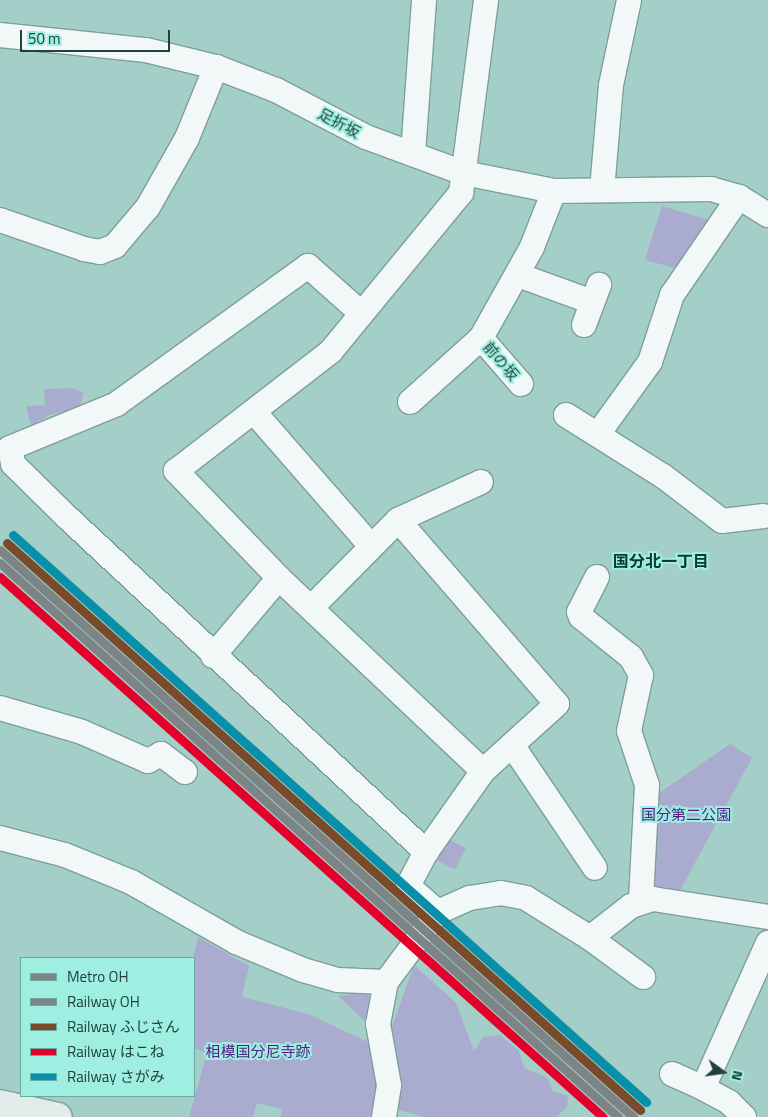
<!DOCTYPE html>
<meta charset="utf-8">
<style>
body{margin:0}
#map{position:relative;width:768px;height:1117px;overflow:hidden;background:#a4cfc8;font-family:"Titillium Web","Noto Sans JP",sans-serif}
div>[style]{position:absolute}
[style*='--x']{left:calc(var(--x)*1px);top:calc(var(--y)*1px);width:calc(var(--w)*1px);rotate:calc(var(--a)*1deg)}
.green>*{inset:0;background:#a9abcf;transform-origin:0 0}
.roads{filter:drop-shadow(1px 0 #7c9f9a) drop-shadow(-1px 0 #7c9f9a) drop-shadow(0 1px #7c9f9a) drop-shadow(0 -1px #7c9f9a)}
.minor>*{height:24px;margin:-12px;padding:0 12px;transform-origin:12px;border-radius:12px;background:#f1f8f7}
.secondary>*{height:28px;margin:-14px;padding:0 14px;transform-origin:14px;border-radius:14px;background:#e1ecea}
.rail-1>*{height:9px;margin:-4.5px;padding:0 4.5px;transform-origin:4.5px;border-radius:4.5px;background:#7c8486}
.rail-2>*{height:9px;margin:-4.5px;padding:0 4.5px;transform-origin:4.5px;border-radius:4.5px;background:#7a4b2a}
.rail-3>*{height:9px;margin:-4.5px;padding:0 4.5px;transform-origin:4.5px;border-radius:4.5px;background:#e4002b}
.rail-4>*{height:9px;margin:-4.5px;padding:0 4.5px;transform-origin:4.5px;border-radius:4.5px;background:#088faa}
.metro-1>*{height:9px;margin:-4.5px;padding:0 4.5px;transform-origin:4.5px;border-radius:4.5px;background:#7c8486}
span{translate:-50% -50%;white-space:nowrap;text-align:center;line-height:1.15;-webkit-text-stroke:4px #9feee2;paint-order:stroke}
.street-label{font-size:15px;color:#20413c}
.park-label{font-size:15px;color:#541c85}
.neighbourhood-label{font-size:16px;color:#0b3832;font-weight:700}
.legend{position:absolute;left:20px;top:957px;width:175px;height:140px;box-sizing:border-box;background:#9feee2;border:1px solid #6ca9a0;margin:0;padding:6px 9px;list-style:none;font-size:15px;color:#20413c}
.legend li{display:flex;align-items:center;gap:10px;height:25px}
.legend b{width:25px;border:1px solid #6ca9a0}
.north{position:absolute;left:698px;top:1047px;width:50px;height:50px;-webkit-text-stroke:4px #9feee2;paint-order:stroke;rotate:104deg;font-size:14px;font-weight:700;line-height:20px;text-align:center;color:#20413c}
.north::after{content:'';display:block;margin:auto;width:18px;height:22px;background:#20413c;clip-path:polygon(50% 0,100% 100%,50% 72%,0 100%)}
.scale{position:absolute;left:20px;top:30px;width:150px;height:22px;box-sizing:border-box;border:2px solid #20413c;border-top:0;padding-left:6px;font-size:15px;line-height:18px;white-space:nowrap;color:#20413c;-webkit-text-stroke:4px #9feee2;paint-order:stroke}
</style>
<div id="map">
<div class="green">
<i style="clip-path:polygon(662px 206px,715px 222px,679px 269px,645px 260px)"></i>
<i style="clip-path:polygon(71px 388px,84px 393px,79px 408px,49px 415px,31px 426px,26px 406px,45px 405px,44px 389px)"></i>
<i style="clip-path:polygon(730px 744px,752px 758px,677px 896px,653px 892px,655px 796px)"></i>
<i style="left:448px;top:839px;width:20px;height:24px;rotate:27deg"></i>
<i style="clip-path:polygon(198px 937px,249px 966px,242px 997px,308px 1014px,372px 1044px,381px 1070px,376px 1117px,281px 1117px,282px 1109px,257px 1103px,253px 1117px,189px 1117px,207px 1053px,194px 1048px,193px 958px)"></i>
<i style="clip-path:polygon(414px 965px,456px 1003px,474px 1051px,483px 1037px,500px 1035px,519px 1051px,525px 1069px,547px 1077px,553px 1091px,568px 1096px,567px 1107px,556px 1117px,424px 1117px,395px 1109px,392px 1027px)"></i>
<i style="clip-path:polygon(364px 993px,374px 999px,370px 1026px,338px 996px)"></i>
</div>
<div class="roads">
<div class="minor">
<i style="--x:0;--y:35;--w:147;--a:5.9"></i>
<i style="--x:146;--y:50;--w:72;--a:13.7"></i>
<i style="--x:216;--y:67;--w:64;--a:21"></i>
<i style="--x:276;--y:90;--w:102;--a:27.6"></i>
<i style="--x:366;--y:137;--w:104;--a:20.2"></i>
<i style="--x:464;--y:173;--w:92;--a:11.3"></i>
<i style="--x:554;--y:191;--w:157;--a:-0.7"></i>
<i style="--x:711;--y:189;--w:29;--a:16"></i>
<i style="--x:739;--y:197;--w:34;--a:32"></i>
<i style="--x:413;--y:154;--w:154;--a:-85.9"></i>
<i style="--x:602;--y:190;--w:105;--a:-85.1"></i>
<i style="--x:611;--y:85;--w:87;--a:-78"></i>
<i style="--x:0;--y:220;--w:89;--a:19"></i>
<i style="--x:84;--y:249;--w:16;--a:11"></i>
<i style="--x:100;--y:252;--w:16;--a:-22"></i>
<i style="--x:115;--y:246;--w:51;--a:-49.8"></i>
<i style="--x:148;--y:207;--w:79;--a:-60.5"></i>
<i style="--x:187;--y:138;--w:77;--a:-67.8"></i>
<i style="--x:518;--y:275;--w:79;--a:20"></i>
<i style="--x:361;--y:313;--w:71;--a:-138.4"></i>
<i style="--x:308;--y:266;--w:236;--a:144.2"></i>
<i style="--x:117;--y:404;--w:116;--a:157.6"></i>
<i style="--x:10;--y:448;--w:16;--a:79"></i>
<i style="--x:13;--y:464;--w:77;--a:44.5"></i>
<i style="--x:68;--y:518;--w:490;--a:43"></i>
<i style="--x:584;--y:325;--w:43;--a:-69.4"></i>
<i style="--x:481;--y:338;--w:61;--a:49"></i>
<i style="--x:410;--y:402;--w:96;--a:-42"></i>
<i style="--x:481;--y:338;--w:104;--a:-60.7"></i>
<i style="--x:532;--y:247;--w:60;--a:-68.6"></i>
<i style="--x:254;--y:412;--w:176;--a:48.9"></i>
<i style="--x:566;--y:415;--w:115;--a:32.2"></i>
<i style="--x:663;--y:476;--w:74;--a:37.3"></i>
<i style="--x:722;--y:521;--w:42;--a:-6.8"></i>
<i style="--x:598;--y:434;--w:89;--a:-54.2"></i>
<i style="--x:650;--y:362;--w:71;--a:-71.8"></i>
<i style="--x:672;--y:295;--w:119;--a:-55.6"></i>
<i style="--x:398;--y:520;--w:243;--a:49.2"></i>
<i style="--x:557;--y:704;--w:100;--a:137.8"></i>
<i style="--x:483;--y:771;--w:99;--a:125.1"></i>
<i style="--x:426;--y:852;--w:38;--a:118"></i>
<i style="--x:408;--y:886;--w:40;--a:41"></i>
<i style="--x:597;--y:577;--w:39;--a:117"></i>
<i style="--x:579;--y:612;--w:5;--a:68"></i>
<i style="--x:581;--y:617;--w:64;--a:38.7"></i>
<i style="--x:631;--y:657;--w:21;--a:61"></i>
<i style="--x:641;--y:675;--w:57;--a:102.1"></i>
<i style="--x:629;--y:731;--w:57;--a:71.6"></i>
<i style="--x:647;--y:785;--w:115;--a:93"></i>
<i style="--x:312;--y:607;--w:122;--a:-45.3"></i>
<i style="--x:398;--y:520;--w:91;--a:-24.6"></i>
<i style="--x:213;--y:656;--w:102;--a:-49.8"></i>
<i style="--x:0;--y:708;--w:85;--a:16.3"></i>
<i style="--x:82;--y:732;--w:72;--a:23.7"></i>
<i style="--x:148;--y:761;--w:15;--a:-28"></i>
<i style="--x:161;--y:754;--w:30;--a:37"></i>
<i style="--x:512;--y:745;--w:148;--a:56"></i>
<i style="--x:483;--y:771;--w:281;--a:-136.6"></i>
<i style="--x:279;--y:578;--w:149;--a:-133.9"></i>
<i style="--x:176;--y:471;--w:196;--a:-37.7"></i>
<i style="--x:331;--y:351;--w:205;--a:-50.6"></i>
<i style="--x:461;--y:193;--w:195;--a:-82.6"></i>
<i style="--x:0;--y:838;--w:67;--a:14.7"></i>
<i style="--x:65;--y:855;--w:71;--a:22.2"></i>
<i style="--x:131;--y:882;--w:121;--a:29.7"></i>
<i style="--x:236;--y:942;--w:73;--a:22.7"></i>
<i style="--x:303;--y:970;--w:36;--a:16"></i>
<i style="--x:338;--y:980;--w:48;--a:2.4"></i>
<i style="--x:590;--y:938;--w:66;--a:36.3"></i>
<i style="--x:672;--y:1074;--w:34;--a:24"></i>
<i style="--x:384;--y:1117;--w:32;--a:-81"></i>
<i style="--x:389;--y:1085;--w:62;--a:-100.2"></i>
<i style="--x:378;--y:1024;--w:43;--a:-79.2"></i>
<i style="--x:386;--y:982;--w:87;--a:-53.4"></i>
<i style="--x:438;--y:912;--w:35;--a:-24"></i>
<i style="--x:470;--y:898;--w:31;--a:-9"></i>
<i style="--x:501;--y:893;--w:25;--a:11"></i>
<i style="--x:526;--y:898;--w:75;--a:32"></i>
<i style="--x:590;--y:938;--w:52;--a:-38"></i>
<i style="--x:631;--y:906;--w:23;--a:-18"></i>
<i style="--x:653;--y:899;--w:116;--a:8.9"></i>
<i style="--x:744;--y:1117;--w:21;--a:-135"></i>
<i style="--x:729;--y:1102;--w:30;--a:-152"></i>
<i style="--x:703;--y:1088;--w:159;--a:-65.9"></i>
</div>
<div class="secondary">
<i style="--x:0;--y:1104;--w:59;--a:12.6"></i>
</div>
</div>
<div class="rail-1">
<i style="--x:0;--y:563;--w:830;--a:41.87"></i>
</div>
<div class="rail-2">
<i style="--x:7;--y:543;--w:850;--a:41.85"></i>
</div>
<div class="rail-3">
<i style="--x:0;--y:577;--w:809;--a:41.85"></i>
</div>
<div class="rail-4">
<i style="--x:13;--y:535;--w:850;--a:41.85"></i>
</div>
<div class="metro-1">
<i style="--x:0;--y:550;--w:850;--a:41.85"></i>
</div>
<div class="street-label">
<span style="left:339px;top:123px;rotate:28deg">足折坂</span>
<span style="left:501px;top:361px;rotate:49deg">前の坂</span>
</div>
<div class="park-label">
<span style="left:686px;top:815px">国分第二公園</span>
<span style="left:258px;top:1052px">相模国分尼寺跡</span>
</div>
<div class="neighbourhood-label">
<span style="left:661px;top:561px">国分北一丁目</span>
</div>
<ul class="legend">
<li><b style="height:6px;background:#7c8486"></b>Metro OH</li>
<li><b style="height:6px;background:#7c8486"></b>Railway OH</li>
<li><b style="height:6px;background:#7a4b2a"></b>Railway ふじさん</li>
<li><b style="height:6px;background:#e4002b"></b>Railway はこね</li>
<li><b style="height:6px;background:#088faa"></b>Railway さがみ</li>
</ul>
<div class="north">N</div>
<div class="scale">50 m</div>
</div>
